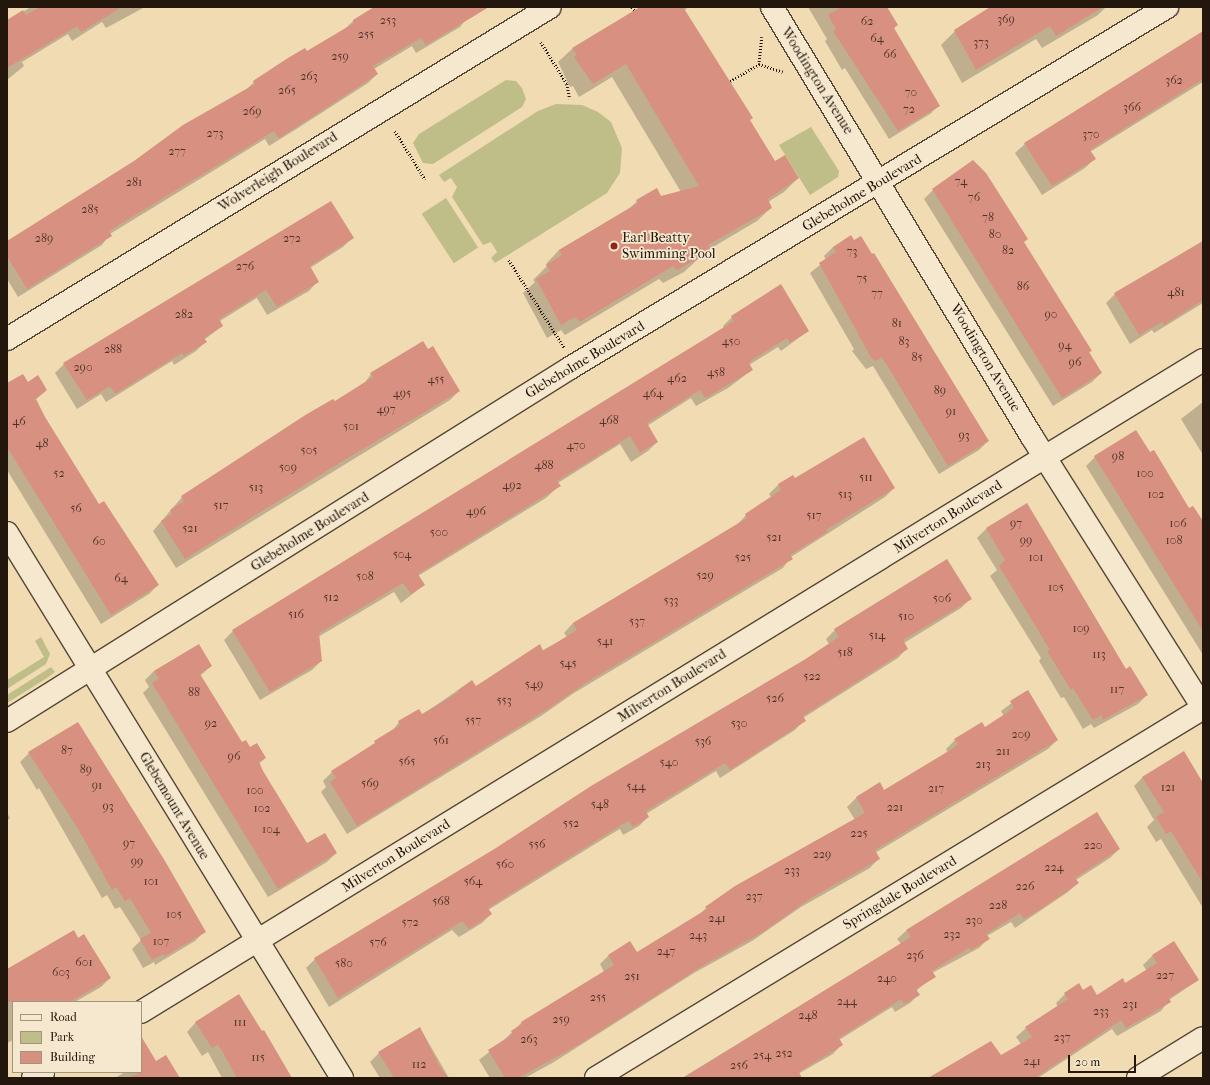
<!DOCTYPE html>
<style>
body{margin:0}
#map{position:relative;width:1210px;height:1085px;overflow:hidden;background:#f0dbb3;font-family:"IM FELL French Canon",serif}
div>[style]{position:absolute}
[style*='--x']{left:calc(var(--x)*1px);top:calc(var(--y)*1px);width:calc(var(--w)*1px);rotate:calc(var(--a)*1deg)}
.green>*{inset:0;background:#c0be88;transform-origin:0 0}
.shadow>*{inset:0;background:#0003}
.building>*{inset:0;background:#d89080}
.path>*{height:2.5px;margin-top:-1.25px;transform-origin:0;background:repeating-linear-gradient(90deg,#23160c 0 1px,transparent 0 3px)}
.roads{filter:drop-shadow(1px 0 #564736) drop-shadow(-1px 0 #564736) drop-shadow(0 1px #564736) drop-shadow(0 -1px #564736)}
.minor>*{height:22px;margin:-11px;padding:0 11px;transform-origin:11px;border-radius:11px;background:#f5e8ce}
.dots>*{width:11px;height:11px;translate:-50% -50%;box-sizing:border-box;border:2px solid #f5e8ce;border-radius:50%}
span{translate:-50% -50%;white-space:nowrap;text-align:center;line-height:1.15;-webkit-text-stroke:3.5px #f5e8ce;paint-order:stroke}
.number-label{font-size:12px;color:#503429}
.number-label span{-webkit-text-stroke-width:0}
.street-label{font-size:14px;color:#23160c}
.poi-label{font-size:14px;color:#23160c}
.left{translate:0 -50%;text-align:left}
.frame{position:absolute;inset:0;border:8px solid #23160c;pointer-events:none}
.legend{position:absolute;left:12px;top:1001px;width:130px;height:72px;box-sizing:border-box;background:#f5e8ce;border:1px solid #a19480;margin:0;padding:5px 7px;list-style:none;font-size:12px;color:#23160c}
.legend li{display:flex;align-items:center;gap:8px;height:20px}
.legend b{width:20px;border:1px solid #a19480}
.scale{position:absolute;left:1068px;top:1055px;width:68px;height:18px;box-sizing:border-box;border:2px solid #23160c;border-top:0;padding-left:5px;font-size:12px;line-height:14px;white-space:nowrap;color:#23160c;-webkit-text-stroke:3px #f5e8ce;paint-order:stroke}
</style>
<div id="map">
<div class="green">
<i style="clip-path:polygon(506px 80px,516px 81px,522px 88px,526px 99px,522px 107px,433px 164px,423px 163px,413px 143px,419px 134px)"></i>
<i style="clip-path:polygon(556px 104px,582px 105px,598px 112px,611px 122px,622px 148px,620px 173px,607px 193px,495px 263px,491px 258px,497px 252px,491px 242px,483px 245px,452px 197px,457px 187px,451px 178px,444px 182px,439px 175px,538px 111px)"></i>
<i style="clip-path:polygon(811px 127px,839px 171px,838px 177px,810px 195px,779px 145px)"></i>
<i style="left:446px;top:198px;width:59px;height:29px;rotate:57deg"></i>
<i style="clip-path:polygon(41px 637px,50px 654px,46px 664px,7px 689px,7px 680px,44px 657px,35px 641px)"></i>
<i style="clip-path:polygon(51px 667px,55px 672px,47px 678px,7px 703px,7px 695px)"></i>
</div>
<div class="shadow">
<i style="clip-path:polygon(31px 7px,145px 7px,106px 28px,102px 22px,72px 41px,68px 34px,22px 62px,24px 66px,7px 80px,7px 21px)"></i>
<i style="clip-path:polygon(395px 7px,476px 7px,460px 27px,416px 53px,412px 46px,374px 69px,377px 74px,368px 83px,298px 128px,269px 146px,265px 139px,226px 163px,110px 234px,102px 245px,18px 297px,7px 279px,7px 242px,246px 90px,254px 82px,344px 30px,353px 21px,371px 10px)"></i>
<i style="clip-path:polygon(641px 7px,688px 7px,684px 11px,774px 162px,798px 178px,784px 192px,768px 202px,771px 208px,757px 221px,708px 250px,684px 272px,663px 283px,659px 279px,565px 335px,561px 330px,547px 338px,523px 293px,535px 282px,533px 280px,547px 266px,546px 264px,559px 250px,629px 209px,637px 201px,681px 192px,612px 77px,579px 97px,573px 86px,570px 87px,558px 62px,572px 49px)"></i>
<i style="clip-path:polygon(808px 7px,880px 7px,897px 25px,893px 29px,939px 105px,930px 114px,889px 139px,845px 68px,842px 70px,825px 41px,827px 39px)"></i>
<i style="clip-path:polygon(993px 7px,1106px 7px,1098px 15px,1042px 48px,1036px 39px,962px 83px,941px 45px,955px 31px)"></i>
<i style="clip-path:polygon(1203px 32px,1203px 82px,1090px 152px,1094px 159px,1085px 168px,1042px 195px,1015px 153px,1025px 144px)"></i>
<i style="clip-path:polygon(933px 190px,1023px 242px,1090px 351px,1088px 353px,1101px 373px,1092px 382px,1053px 406px,924px 199px)"></i>
<i style="clip-path:polygon(352px 238px,343px 247px,310px 268px,318px 281px,309px 291px,267px 315px,257px 298px,220px 321px,222px 326px,204px 340px,205px 342px,196px 351px,174px 365px,172px 361px,106px 402px,101px 394px,77px 409px,55px 373px,64px 364px)"></i>
<i style="clip-path:polygon(854px 241px,988px 441px,979px 450px,939px 474px,873px 366px,866px 369px,852px 351px,854px 349px,810px 273px,826px 260px,824px 256px,833px 247px)"></i>
<i style="clip-path:polygon(1203px 241px,1203px 303px,1154px 333px,1152px 330px,1130px 344px,1106px 303px,1115px 294px)"></i>
<i style="clip-path:polygon(732px 317px,808px 331px,781px 351px,778px 347px,749px 365px,752px 370px,728px 388px,696px 406px,691px 398px,647px 426px,657px 442px,648px 451px,631px 462px,620px 444px,558px 483px,559px 486px,546px 498px,418px 576px,424px 585px,401px 603px,394px 592px,318px 637px,321px 661px,312px 670px,260px 700px,224px 640px,233px 631px,724px 328px,723px 326px)"></i>
<i style="clip-path:polygon(428px 350px,459px 391px,450px 400px,176px 568px,153px 531px,182px 497px,363px 385px,371px 374px)"></i>
<i style="clip-path:polygon(7px 384px,46px 390px,35px 400px,44px 417px,99px 506px,158px 585px,149px 594px,101px 624px,7px 470px)"></i>
<i style="clip-path:polygon(1203px 402px,1203px 455px,1181px 419px)"></i>
<i style="clip-path:polygon(1095px 457px,1203px 523px,1203px 655px,1086px 466px)"></i>
<i style="clip-path:polygon(793px 477px,795px 480px,894px 488px,885px 497px,791px 557px,783px 568px,574px 693px,541px 716px,347px 834px,321px 792px,326px 787px,323px 781px,332px 772px,391px 733px,399px 722px,422px 715px,458px 690px,475px 687px,567px 637px,564px 633px,573px 623px,737px 525px,746px 515px,771px 497px,769px 494px,778px 485px)"></i>
<i style="clip-path:polygon(1027px 504px,1126px 670px,1147px 695px,1138px 704px,1094px 728px,1091px 724px,1083px 729px,1064px 697px,1061px 698px,1039px 661px,1041px 658px,990px 576px,997px 570px,977px 538px,986px 529px)"></i>
<i style="clip-path:polygon(970px 599px,961px 608px,904px 643px,907px 648px,898px 658px,803px 718px,804px 720px,795px 730px,720px 778px,716px 771px,646px 814px,648px 817px,639px 826px,623px 835px,620px 829px,613px 833px,488px 910px,491px 914px,482px 923px,459px 937px,452px 930px,329px 1007px,306px 968px,315px 959px,805px 660px,829px 644px,826px 639px,835px 630px)"></i>
<i style="clip-path:polygon(198px 645px,211px 666px,200px 676px,242px 744px,265px 758px,259px 764px,262px 772px,307px 844px,336px 853px,327px 862px,268px 897px,143px 693px,149px 687px,145px 680px,154px 671px)"></i>
<i style="clip-path:polygon(1027px 692px,1057px 740px,1048px 749px,875px 853px,879px 858px,870px 868px,801px 907px,752px 941px,694px 973px,554px 1062px,525px 1078px,490px 1078px,479px 1060px,503px 1041px,521px 1023px,604px 972px,600px 964px,609px 955px,636px 954px,699px 915px,706px 908px,855px 820px,847px 807px,856px 798px,879px 784px,884px 792px,948px 753px,946px 749px,955px 740px,985px 728px,1004px 716px,1001px 711px)"></i>
<i style="clip-path:polygon(29px 753px,204px 932px,195px 941px,155px 965px,154px 962px,143px 968px,132px 949px,141px 940px,120px 907px,115px 909px,107px 895px,102px 898px,39px 788px,37px 790px,20px 762px)"></i>
<i style="clip-path:polygon(1143px 777px,1203px 784px,1203px 908px,1161px 839px,1156px 842px,1147px 827px,1154px 820px,1134px 786px)"></i>
<i style="clip-path:polygon(7px 813px,10px 818px,7px 821px)"></i>
<i style="clip-path:polygon(1119px 849px,1110px 858px,1076px 880px,1078px 883px,1068px 892px,1015px 928px,1011px 922px,987px 936px,988px 939px,979px 948px,932px 973px,934px 976px,916px 991px,919px 994px,910px 1003px,895px 1012px,892px 1007px,839px 1040px,842px 1044px,833px 1054px,791px 1078px,682px 1078px,901px 944px,897px 939px,907px 930px)"></i>
<i style="clip-path:polygon(73px 931px,110px 978px,101px 987px,75px 1002px,13px 1002px,13px 1040px,7px 1043px,7px 971px)"></i>
<i style="clip-path:polygon(1174px 942px,1198px 980px,1169px 1000px,1161px 1011px,1117px 1036px,1112px 1029px,1038px 1078px,931px 1078px,1000px 1057px,1021px 1044px,1016px 1037px,1026px 1028px,1058px 1007px,1056px 1003px,1065px 994px,1083px 991px,1096px 996px,1125px 984px,1147px 971px,1143px 965px,1152px 956px)"></i>
<i style="clip-path:polygon(196px 1022px,292px 1078px,222px 1078px,208px 1052px,202px 1056px,187px 1032px)"></i>
<i style="clip-path:polygon(420px 1028px,449px 1078px,380px 1078px,370px 1062px,379px 1053px)"></i>
<i style="clip-path:polygon(141px 1062px,155px 1062px,179px 1078px,115px 1078px,125px 1072px,141px 1072px)"></i>
</div>
<div class="building">
<i style="clip-path:polygon(40px 7px,122px 7px,81px 32px,77px 26px,7px 68px,7px 20px,23px 10px,26px 15px)"></i>
<i style="clip-path:polygon(374px 7px,489px 7px,426px 45px,421px 38px,373px 66px,378px 74px,309px 119px,279px 138px,274px 131px,236px 154px,109px 231px,112px 236px,27px 289px,7px 256px,7px 241px,134px 161px,183px 125px,255px 84px,253px 81px,288px 58px,305px 48px,307px 51px,354px 23px,353px 20px)"></i>
<i style="clip-path:polygon(640px 7px,683px 7px,753px 118px,750px 120px,775px 161px,785px 155px,799px 178px,768px 199px,772px 208px,708px 245px,710px 249px,699px 258px,677px 270px,673px 266px,580px 322px,575px 317px,561px 325px,536px 279px,550px 271px,546px 265px,562px 255px,559px 250px,638px 203px,636px 200px,657px 188px,661px 196px,699px 186px,626px 64px,593px 84px,574px 57px,577px 55px,572px 48px)"></i>
<i style="clip-path:polygon(842px 7px,887px 7px,898px 25px,894px 28px,940px 106px,898px 131px,833px 31px,836px 29px,828px 15px)"></i>
<i style="clip-path:polygon(990px 7px,1103px 7px,1056px 36px,1050px 26px,976px 70px,954px 30px)"></i>
<i style="clip-path:polygon(1203px 31px,1203px 79px,1090px 150px,1096px 159px,1052px 186px,1024px 143px)"></i>
<i style="clip-path:polygon(973px 160px,986px 173px,1028px 239px,1024px 242px,1092px 351px,1089px 352px,1102px 373px,1062px 398px,932px 189px)"></i>
<i style="clip-path:polygon(331px 201px,354px 238px,310px 266px,319px 282px,277px 307px,266px 290px,219px 319px,223px 326px,204px 338px,207px 342px,184px 356px,182px 353px,115px 394px,110px 386px,87px 400px,63px 363px)"></i>
<i style="clip-path:polygon(851px 235px,854px 240px,861px 236px,872px 254px,874px 253px,989px 441px,948px 466px,882px 357px,876px 361px,872px 359px,819px 263px,836px 252px,833px 247px)"></i>
<i style="clip-path:polygon(1203px 241px,1203px 300px,1164px 325px,1162px 322px,1139px 335px,1114px 293px)"></i>
<i style="clip-path:polygon(781px 284px,809px 331px,790px 343px,787px 338px,752px 360px,749px 363px,753px 370px,738px 379px,705px 398px,700px 390px,647px 423px,658px 442px,640px 453px,630px 436px,557px 481px,561px 486px,556px 489px,418px 574px,425px 585px,411px 594px,403px 583px,319px 633px,322px 661px,270px 692px,232px 630px,734px 321px,731px 316px)"></i>
<i style="clip-path:polygon(423px 341px,428px 349px,433px 346px,460px 391px,333px 467px,185px 559px,161px 521px,172px 514px,170px 510px,184px 501px,181px 496px,307px 414px,333px 399px,335px 401px,373px 377px,370px 373px)"></i>
<i style="clip-path:polygon(23px 374px,28px 382px,38px 375px,47px 390px,36px 399px,45px 417px,99px 504px,104px 501px,159px 585px,111px 615px,7px 447px,7px 383px)"></i>
<i style="clip-path:polygon(1136px 430px,1150px 452px,1154px 450px,1189px 508px,1193px 506px,1203px 521px,1203px 631px,1094px 456px)"></i>
<i style="clip-path:polygon(864px 437px,895px 488px,826px 530px,827px 532px,790px 555px,793px 559px,584px 684px,551px 707px,357px 826px,330px 782px,336px 778px,331px 771px,375px 743px,374px 741px,400px 725px,398px 721px,419px 709px,422px 714px,459px 692px,458px 690px,472px 680px,476px 686px,540px 644px,543px 651px,577px 630px,573px 623px,747px 518px,745px 514px,781px 490px,778px 484px,793px 475px,795px 478px)"></i>
<i style="clip-path:polygon(1027px 503px,1126px 669px,1130px 666px,1148px 695px,1103px 720px,1101px 715px,1093px 720px,1073px 688px,1071px 690px,1047px 651px,1050px 650px,999px 566px,1005px 560px,986px 528px)"></i>
<i style="clip-path:polygon(947px 559px,972px 599px,903px 640px,908px 649px,803px 716px,806px 721px,730px 770px,725px 763px,646px 811px,649px 817px,633px 827px,629px 821px,623px 824px,488px 908px,492px 914px,469px 929px,462px 921px,338px 998px,314px 958px,496px 848px,591px 786px,804px 660px,839px 637px,834px 629px)"></i>
<i style="clip-path:polygon(199px 644px,212px 666px,200px 674px,242px 742px,246px 740px,250px 747px,257px 743px,266px 758px,259px 762px,263px 771px,307px 843px,325px 833px,337px 853px,278px 889px,152px 683px,159px 679px,154px 671px)"></i>
<i style="clip-path:polygon(1028px 690px,1058px 740px,875px 850px,880px 859px,811px 898px,763px 932px,704px 965px,580px 1044px,518px 1078px,505px 1078px,488px 1050px,513px 1034px,511px 1031px,522px 1024px,521px 1022px,614px 965px,608px 955px,630px 941px,637px 952px,707px 909px,705px 907px,735px 886px,865px 813px,856px 797px,880px 782px,884px 790px,952px 749px,958px 744px,954px 739px,982px 722px,985px 727px,1014px 708px,1010px 701px)"></i>
<i style="clip-path:polygon(78px 722px,165px 861px,206px 932px,165px 956px,163px 954px,152px 960px,140px 939px,151px 933px,130px 898px,125px 901px,116px 887px,112px 890px,77px 827px,28px 752px)"></i>
<i style="clip-path:polygon(1184px 751px,1203px 783px,1203px 883px,1171px 831px,1166px 834px,1156px 817px,1164px 812px,1142px 777px)"></i>
<i style="clip-path:polygon(1097px 812px,1120px 849px,1075px 878px,1079px 883px,1041px 909px,1024px 919px,1020px 913px,986px 934px,990px 939px,971px 950px,969px 948px,932px 971px,936px 977px,916px 989px,920px 995px,904px 1004px,901px 999px,839px 1038px,843px 1045px,799px 1072px,802px 1078px,683px 1078px,911px 937px,906px 930px)"></i>
<i style="clip-path:polygon(74px 930px,78px 938px,84px 934px,111px 978px,70px 1002px,7px 1002px,7px 969px)"></i>
<i style="clip-path:polygon(1174px 941px,1199px 980px,1169px 998px,1171px 1002px,1151px 1014px,1126px 1028px,1121px 1020px,1035px 1078px,928px 1078px,991px 1041px,1001px 1055px,1032px 1037px,1025px 1027px,1068px 999px,1064px 993px,1079px 983px,1083px 990px,1091px 985px,1097px 995px,1123px 978px,1125px 983px,1157px 963px,1152px 955px)"></i>
<i style="clip-path:polygon(239px 994px,262px 1031px,264px 1030px,292px 1078px,237px 1078px,218px 1044px,212px 1048px,201px 1031px,195px 1022px)"></i>
<i style="clip-path:polygon(420px 1027px,439px 1065px,448px 1078px,394px 1078px,378px 1052px)"></i>
<i style="clip-path:polygon(141px 1036px,156px 1061px,166px 1055px,180px 1078px,128px 1078px,141px 1072px)"></i>
</div>
<div class="path">
<i style="--x:632;--y:7;--w:4;--a:56"></i>
<i style="--x:762;--y:37;--w:27;--a:96"></i>
<i style="--x:759;--y:64;--w:25;--a:18"></i>
<i style="--x:541;--y:42;--w:49;--a:58.2"></i>
<i style="--x:567;--y:84;--w:15;--a:79"></i>
<i style="--x:730;--y:81;--w:34;--a:-30"></i>
<i style="--x:395;--y:131;--w:57;--a:58"></i>
<i style="--x:509;--y:260;--w:103;--a:57.7"></i>
</div>
<div class="roads">
<div class="minor">
<i style="--x:772;--y:7;--w:502;--a:58.84"></i>
<i style="--x:1032;--y:437;--w:320;--a:57.7"></i>
<i style="--x:7;--y:339;--w:636;--a:-31.44"></i>
<i style="--x:7;--y:533;--w:640;--a:58.42"></i>
<i style="--x:7;--y:721;--w:665;--a:-32.09"></i>
<i style="--x:570;--y:368;--w:698;--a:-31.16"></i>
<i style="--x:141;--y:1012;--w:1246;--a:-31.55"></i>
<i style="--x:33;--y:1078;--w:12;--a:-31"></i>
<i style="--x:596;--y:1078;--w:711;--a:-31.36"></i>
<i style="--x:1138;--y:1078;--w:76;--a:-31.6"></i>
</div>
</div>
<div class="dots">
<i style="left:614px;top:246px;background:#8f2418"></i>
</div>
<div class="number-label">
<span style="left:1006px;top:20px">369</span>
<span style="left:388px;top:21px">253</span>
<span style="left:867px;top:22px">62</span>
<span style="left:366px;top:35px">255</span>
<span style="left:877px;top:39px">64</span>
<span style="left:981px;top:43px">373</span>
<span style="left:890px;top:55px">66</span>
<span style="left:340px;top:57px">259</span>
<span style="left:309px;top:77px">263</span>
<span style="left:1174px;top:81px">362</span>
<span style="left:287px;top:91px">265</span>
<span style="left:911px;top:93px">70</span>
<span style="left:1132px;top:108px">366</span>
<span style="left:909px;top:110px">72</span>
<span style="left:252px;top:112px">269</span>
<span style="left:215px;top:134px">273</span>
<span style="left:1091px;top:135px">370</span>
<span style="left:177px;top:152px">277</span>
<span style="left:961px;top:182px">74</span>
<span style="left:134px;top:183px">281</span>
<span style="left:974px;top:198px">76</span>
<span style="left:90px;top:210px">285</span>
<span style="left:988px;top:218px">78</span>
<span style="left:995px;top:235px">80</span>
<span style="left:44px;top:239px">289</span>
<span style="left:292px;top:239px">272</span>
<span style="left:1008px;top:251px">82</span>
<span style="left:852px;top:252px">73</span>
<span style="left:245px;top:267px">276</span>
<span style="left:862px;top:279px">75</span>
<span style="left:1023px;top:287px">86</span>
<span style="left:1176px;top:293px">481</span>
<span style="left:877px;top:294px">77</span>
<span style="left:184px;top:315px">282</span>
<span style="left:1051px;top:315px">90</span>
<span style="left:897px;top:324px">81</span>
<span style="left:731px;top:342px">450</span>
<span style="left:904px;top:342px">83</span>
<span style="left:1065px;top:346px">94</span>
<span style="left:113px;top:350px">288</span>
<span style="left:917px;top:358px">85</span>
<span style="left:1075px;top:363px">96</span>
<span style="left:83px;top:368px">290</span>
<span style="left:716px;top:373px">458</span>
<span style="left:677px;top:379px">462</span>
<span style="left:436px;top:380px">455</span>
<span style="left:940px;top:391px">89</span>
<span style="left:402px;top:394px">495</span>
<span style="left:653px;top:394px">464</span>
<span style="left:386px;top:410px">497</span>
<span style="left:951px;top:412px">91</span>
<span style="left:609px;top:421px">468</span>
<span style="left:19px;top:422px">46</span>
<span style="left:351px;top:427px">501</span>
<span style="left:964px;top:436px">93</span>
<span style="left:42px;top:444px">48</span>
<span style="left:576px;top:446px">470</span>
<span style="left:309px;top:451px">505</span>
<span style="left:1118px;top:457px">98</span>
<span style="left:544px;top:466px">488</span>
<span style="left:288px;top:468px">509</span>
<span style="left:59px;top:474px">52</span>
<span style="left:1145px;top:474px">100</span>
<span style="left:866px;top:478px">511</span>
<span style="left:512px;top:486px">492</span>
<span style="left:256px;top:488px">513</span>
<span style="left:845px;top:495px">513</span>
<span style="left:1156px;top:495px">102</span>
<span style="left:221px;top:506px">517</span>
<span style="left:76px;top:509px">56</span>
<span style="left:476px;top:512px">496</span>
<span style="left:814px;top:516px">517</span>
<span style="left:1016px;top:524px">97</span>
<span style="left:1178px;top:524px">106</span>
<span style="left:190px;top:529px">521</span>
<span style="left:439px;top:533px">500</span>
<span style="left:774px;top:538px">521</span>
<span style="left:1026px;top:541px">99</span>
<span style="left:1174px;top:541px">108</span>
<span style="left:99px;top:542px">60</span>
<span style="left:402px;top:555px">504</span>
<span style="left:743px;top:558px">525</span>
<span style="left:1036px;top:558px">101</span>
<span style="left:705px;top:576px">529</span>
<span style="left:365px;top:577px">508</span>
<span style="left:121px;top:579px">64</span>
<span style="left:1056px;top:588px">105</span>
<span style="left:331px;top:598px">512</span>
<span style="left:942px;top:599px">506</span>
<span style="left:671px;top:601px">533</span>
<span style="left:296px;top:615px">516</span>
<span style="left:906px;top:617px">510</span>
<span style="left:637px;top:622px">537</span>
<span style="left:1081px;top:629px">109</span>
<span style="left:877px;top:636px">514</span>
<span style="left:605px;top:642px">541</span>
<span style="left:845px;top:653px">518</span>
<span style="left:1099px;top:655px">113</span>
<span style="left:568px;top:664px">545</span>
<span style="left:812px;top:677px">522</span>
<span style="left:534px;top:685px">549</span>
<span style="left:1117px;top:690px">117</span>
<span style="left:194px;top:693px">88</span>
<span style="left:775px;top:699px">526</span>
<span style="left:504px;top:701px">553</span>
<span style="left:473px;top:721px">557</span>
<span style="left:211px;top:724px">92</span>
<span style="left:739px;top:724px">530</span>
<span style="left:1021px;top:735px">209</span>
<span style="left:441px;top:741px">561</span>
<span style="left:703px;top:742px">536</span>
<span style="left:67px;top:751px">87</span>
<span style="left:1003px;top:752px">211</span>
<span style="left:234px;top:757px">96</span>
<span style="left:407px;top:762px">565</span>
<span style="left:669px;top:763px">540</span>
<span style="left:983px;top:765px">213</span>
<span style="left:86px;top:770px">89</span>
<span style="left:370px;top:784px">569</span>
<span style="left:97px;top:786px">91</span>
<span style="left:636px;top:787px">544</span>
<span style="left:1168px;top:788px">121</span>
<span style="left:936px;top:789px">217</span>
<span style="left:255px;top:791px">100</span>
<span style="left:600px;top:805px">548</span>
<span style="left:108px;top:807px">93</span>
<span style="left:895px;top:808px">221</span>
<span style="left:262px;top:809px">102</span>
<span style="left:571px;top:824px">552</span>
<span style="left:271px;top:830px">104</span>
<span style="left:859px;top:834px">225</span>
<span style="left:129px;top:844px">97</span>
<span style="left:537px;top:845px">556</span>
<span style="left:1093px;top:846px">220</span>
<span style="left:822px;top:855px">229</span>
<span style="left:137px;top:862px">99</span>
<span style="left:505px;top:865px">560</span>
<span style="left:1054px;top:868px">224</span>
<span style="left:792px;top:871px">233</span>
<span style="left:151px;top:882px">101</span>
<span style="left:473px;top:882px">564</span>
<span style="left:1025px;top:887px">226</span>
<span style="left:754px;top:897px">237</span>
<span style="left:441px;top:902px">568</span>
<span style="left:998px;top:906px">228</span>
<span style="left:174px;top:915px">105</span>
<span style="left:717px;top:919px">241</span>
<span style="left:974px;top:921px">230</span>
<span style="left:410px;top:923px">572</span>
<span style="left:952px;top:935px">232</span>
<span style="left:698px;top:936px">243</span>
<span style="left:161px;top:942px">107</span>
<span style="left:378px;top:943px">576</span>
<span style="left:666px;top:952px">247</span>
<span style="left:915px;top:956px">236</span>
<span style="left:84px;top:963px">601</span>
<span style="left:344px;top:964px">580</span>
<span style="left:61px;top:973px">603</span>
<span style="left:1165px;top:976px">227</span>
<span style="left:632px;top:977px">251</span>
<span style="left:887px;top:979px">240</span>
<span style="left:598px;top:998px">255</span>
<span style="left:847px;top:1002px">244</span>
<span style="left:1130px;top:1005px">231</span>
<span style="left:1101px;top:1012px">233</span>
<span style="left:808px;top:1016px">248</span>
<span style="left:561px;top:1020px">259</span>
<span style="left:240px;top:1023px">111</span>
<span style="left:1062px;top:1038px">237</span>
<span style="left:529px;top:1040px">263</span>
<span style="left:784px;top:1054px">252</span>
<span style="left:762px;top:1056px">254</span>
<span style="left:258px;top:1058px">115</span>
<span style="left:1032px;top:1062px">241</span>
<span style="left:419px;top:1065px">112</span>
<span style="left:739px;top:1066px">256</span>
</div>
<div class="street-label">
<span style="left:817px;top:81px;rotate:58deg">Woodington Avenue</span>
<span style="left:278px;top:172px;rotate:-32deg">Wolverleigh Boulevard</span>
<span style="left:862px;top:193px;rotate:-31deg">Glebeholme Boulevard</span>
<span style="left:985px;top:358px;rotate:59deg">Woodington Avenue</span>
<span style="left:585px;top:360px;rotate:-31deg">Glebeholme Boulevard</span>
<span style="left:948px;top:517px;rotate:-32deg">Milverton Boulevard</span>
<span style="left:310px;top:532px;rotate:-32deg">Glebeholme Boulevard</span>
<span style="left:672px;top:686px;rotate:-32deg">Milverton Boulevard</span>
<span style="left:174px;top:806px;rotate:59deg">Glebemount Avenue</span>
<span style="left:396px;top:856px;rotate:-32deg">Milverton Boulevard</span>
<span style="left:900px;top:893px;rotate:-31deg">Springdale Boulevard</span>
</div>
<div class="poi-label">
<span class="left" style="left:622px;top:246px">Earl Beatty<br>Swimming Pool</span>
</div>
<div class="frame"></div>
<ul class="legend">
<li><b style="height:5px;background:#f5e8ce"></b>Road</li>
<li><b style="height:11px;background:#c0be88"></b>Park</li>
<li><b style="height:11px;background:#d89080"></b>Building</li>
</ul>
<div class="scale">20 m</div>
</div>
